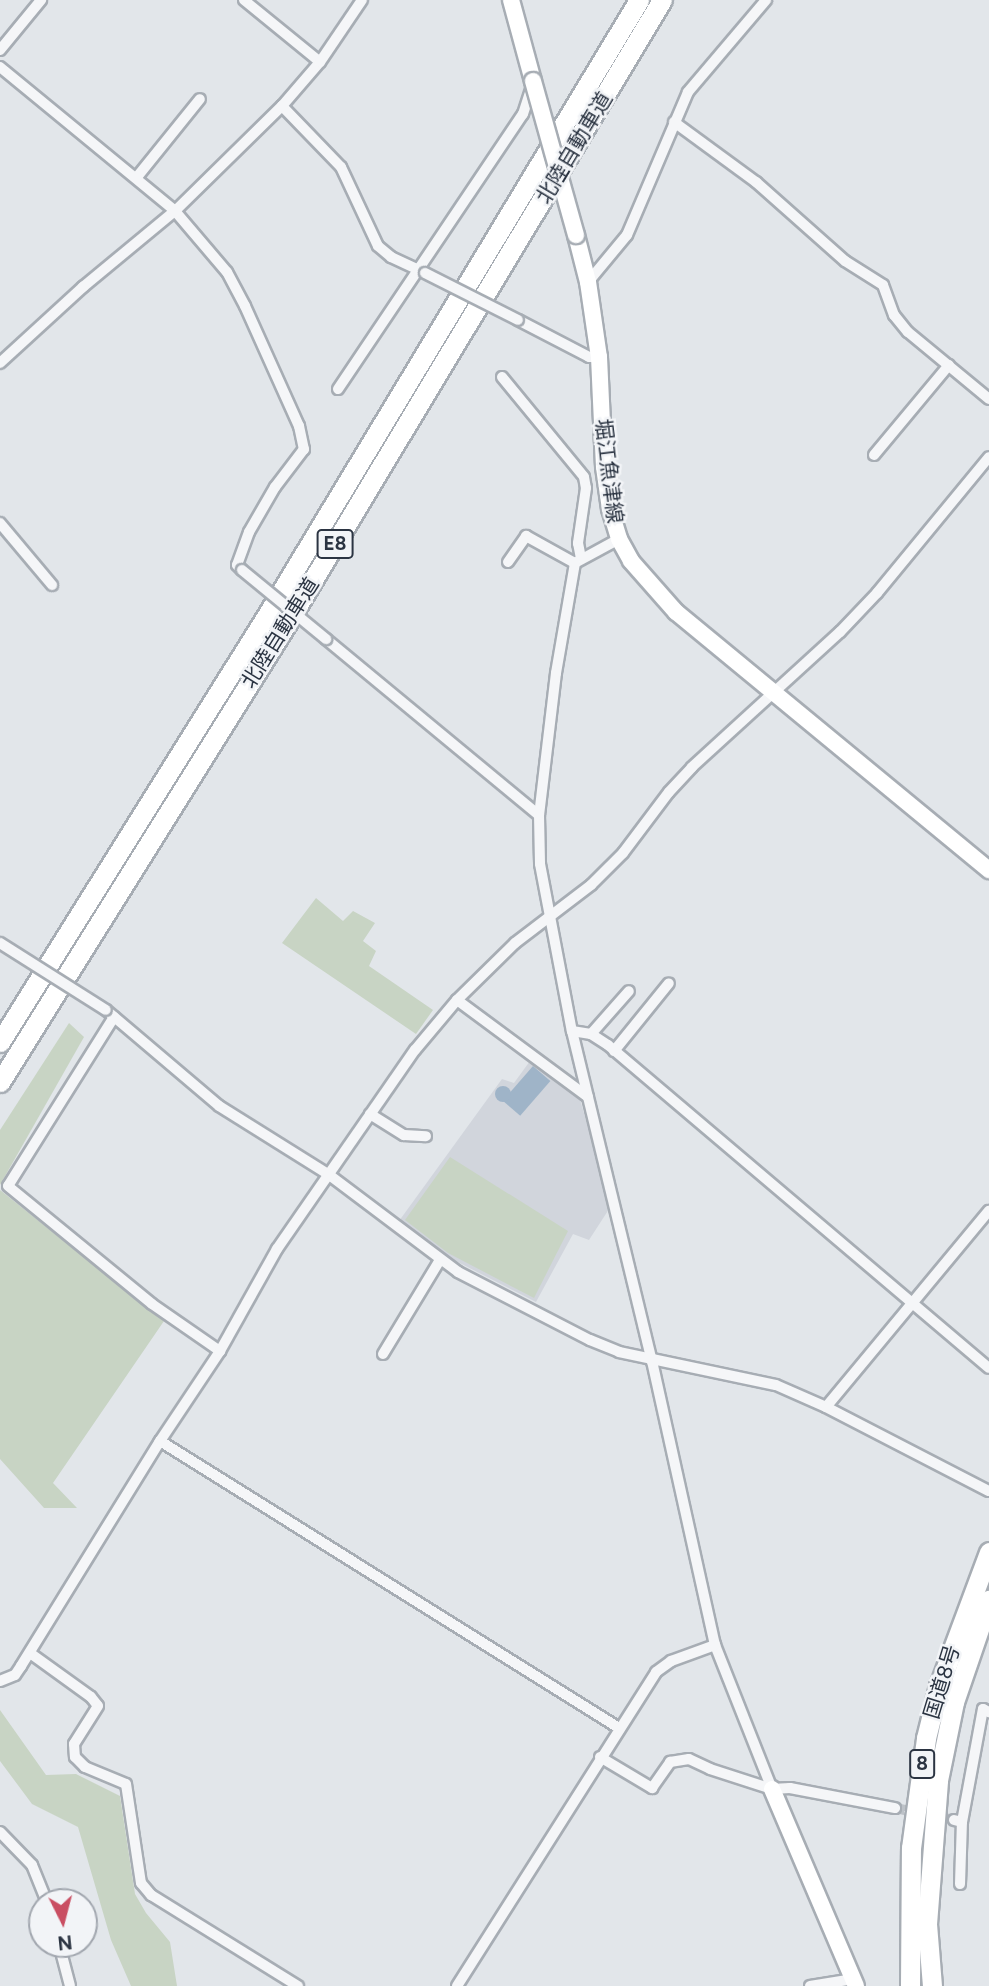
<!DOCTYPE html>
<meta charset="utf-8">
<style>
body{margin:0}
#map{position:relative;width:989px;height:1986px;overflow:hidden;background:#e2e6ea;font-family:Figtree,"Noto Sans JP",sans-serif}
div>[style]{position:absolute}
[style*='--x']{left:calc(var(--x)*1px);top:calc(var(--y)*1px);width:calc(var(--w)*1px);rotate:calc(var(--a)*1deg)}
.built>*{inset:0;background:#d1d5dc}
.green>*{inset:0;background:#c8d4c4}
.water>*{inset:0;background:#9fb4c8;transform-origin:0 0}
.round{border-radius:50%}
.street-tunnel>*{height:10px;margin-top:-5px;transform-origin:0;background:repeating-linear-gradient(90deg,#bdc2c8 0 10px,transparent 0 15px)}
.roads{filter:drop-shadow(2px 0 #a7adb4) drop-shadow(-2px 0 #a7adb4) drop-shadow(0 2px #a7adb4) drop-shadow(0 -2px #a7adb4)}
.street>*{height:10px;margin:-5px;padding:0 5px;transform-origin:5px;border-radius:5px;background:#f5f6f8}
.secondary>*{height:16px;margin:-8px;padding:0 8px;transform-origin:8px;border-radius:8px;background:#fff}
.highway>*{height:19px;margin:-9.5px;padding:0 9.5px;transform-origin:9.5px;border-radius:9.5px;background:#fff}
.bridges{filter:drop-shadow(2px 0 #a7adb4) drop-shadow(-2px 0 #a7adb4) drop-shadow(0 2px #a7adb4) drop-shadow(0 -2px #a7adb4)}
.street-bridge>*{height:10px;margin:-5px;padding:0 5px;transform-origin:5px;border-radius:5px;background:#f5f6f8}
.secondary-bridge>*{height:16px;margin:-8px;padding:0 8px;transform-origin:8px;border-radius:8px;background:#fff}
span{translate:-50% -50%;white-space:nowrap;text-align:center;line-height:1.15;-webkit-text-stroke:5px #f2f4f7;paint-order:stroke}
.shield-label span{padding:2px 5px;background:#f2f4f7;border:2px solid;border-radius:5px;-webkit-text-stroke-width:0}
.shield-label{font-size:19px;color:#2b3442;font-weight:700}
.street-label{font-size:21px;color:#2b3442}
.north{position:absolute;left:28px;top:1888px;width:70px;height:70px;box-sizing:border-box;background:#f2f4f7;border:2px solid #a2a7af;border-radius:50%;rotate:174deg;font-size:19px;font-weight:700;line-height:28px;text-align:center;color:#2b3442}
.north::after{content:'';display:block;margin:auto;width:24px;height:32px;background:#c94e62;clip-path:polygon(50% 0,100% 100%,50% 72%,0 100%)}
</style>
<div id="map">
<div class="built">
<i style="clip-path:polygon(530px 1061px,579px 1096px,611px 1206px,589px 1240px,573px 1234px,536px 1302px,446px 1256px,399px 1221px,502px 1079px,514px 1083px)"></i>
</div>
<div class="green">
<i style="clip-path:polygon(316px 898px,343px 921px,353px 911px,375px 923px,363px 941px,376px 951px,369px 966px,433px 1010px,416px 1034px,282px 943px)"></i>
<i style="clip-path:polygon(69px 1023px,84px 1037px,0 1185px,0 1130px)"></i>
<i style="clip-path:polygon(450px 1157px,568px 1231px,534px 1298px,448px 1253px,405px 1220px)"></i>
<i style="clip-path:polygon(0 1190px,164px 1321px,53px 1483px,77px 1508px,44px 1508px,0 1459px)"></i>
<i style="clip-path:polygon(0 1710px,46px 1775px,76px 1774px,120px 1796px,135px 1894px,146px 1913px,170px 1942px,177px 1986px,131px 1986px,111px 1940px,78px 1827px,32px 1804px,0 1761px)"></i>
</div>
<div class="water">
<i style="left:533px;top:1066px;width:23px;height:46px;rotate:41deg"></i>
<i class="round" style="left:495px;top:1086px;width:16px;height:16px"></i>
</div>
<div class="street-tunnel">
<i style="--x:895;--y:1808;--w:60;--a:11.5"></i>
</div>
<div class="roads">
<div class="street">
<i style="--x:244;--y:0;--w:98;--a:39.2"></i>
<i style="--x:0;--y:50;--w:65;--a:-50.6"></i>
<i style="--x:0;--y:67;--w:227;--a:39.4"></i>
<i style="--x:175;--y:211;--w:80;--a:49.6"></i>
<i style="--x:227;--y:272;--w:38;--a:62"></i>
<i style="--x:245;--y:306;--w:132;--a:65.8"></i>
<i style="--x:299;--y:426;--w:24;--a:78"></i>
<i style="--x:304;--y:449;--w:48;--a:127.3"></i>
<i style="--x:275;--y:487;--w:52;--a:120"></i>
<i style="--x:249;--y:532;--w:35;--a:110"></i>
<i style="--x:237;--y:565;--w:7;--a:45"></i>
<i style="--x:282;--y:106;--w:85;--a:46"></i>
<i style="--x:341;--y:167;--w:87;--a:64.9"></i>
<i style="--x:378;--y:246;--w:17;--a:40"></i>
<i style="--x:391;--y:257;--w:35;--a:25"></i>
<i style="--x:674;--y:122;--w:102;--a:36.2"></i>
<i style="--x:756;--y:182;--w:119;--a:41.6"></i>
<i style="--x:845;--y:261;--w:45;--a:32.3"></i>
<i style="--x:883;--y:285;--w:32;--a:70"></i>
<i style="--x:894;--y:315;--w:22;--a:51"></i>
<i style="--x:908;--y:332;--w:105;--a:39.6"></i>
<i style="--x:137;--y:177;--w:100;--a:-51.1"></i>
<i style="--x:588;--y:282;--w:61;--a:-50.3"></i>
<i style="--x:627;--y:235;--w:155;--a:-66.9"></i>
<i style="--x:688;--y:92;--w:121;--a:-49.7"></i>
<i style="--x:518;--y:320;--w:80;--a:27.5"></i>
<i style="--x:589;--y:357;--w:10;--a:0"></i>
<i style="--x:0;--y:363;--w:113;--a:-42.5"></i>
<i style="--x:83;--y:287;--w:119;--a:-39.6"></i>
<i style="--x:175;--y:211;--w:150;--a:-44.5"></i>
<i style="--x:282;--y:106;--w:58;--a:-49.2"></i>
<i style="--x:320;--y:62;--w:75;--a:-55.9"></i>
<i style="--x:502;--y:377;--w:129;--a:50.6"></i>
<i style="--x:584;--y:477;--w:11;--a:80"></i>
<i style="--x:586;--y:488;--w:56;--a:98.3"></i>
<i style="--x:578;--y:543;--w:15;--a:79"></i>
<i style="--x:338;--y:389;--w:331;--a:-56.1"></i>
<i style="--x:523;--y:114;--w:32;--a:-72"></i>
<i style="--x:874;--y:455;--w:117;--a:-50.2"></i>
<i style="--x:0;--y:523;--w:81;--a:50"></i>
<i style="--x:619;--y:539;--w:50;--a:151.4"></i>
<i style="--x:575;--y:563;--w:112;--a:99.8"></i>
<i style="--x:556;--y:673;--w:143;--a:96.8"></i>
<i style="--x:539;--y:815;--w:49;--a:88.8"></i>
<i style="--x:540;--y:864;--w:170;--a:79.2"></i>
<i style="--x:572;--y:1031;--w:340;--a:76.4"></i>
<i style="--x:652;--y:1361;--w:291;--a:77.5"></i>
<i style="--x:715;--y:1645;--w:155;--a:68.4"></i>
<i style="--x:508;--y:562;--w:32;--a:-55"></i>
<i style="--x:526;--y:536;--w:56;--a:28.9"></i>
<i style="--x:326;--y:639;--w:276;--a:39.6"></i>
<i style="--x:457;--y:1000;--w:163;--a:36.5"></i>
<i style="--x:106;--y:1010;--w:148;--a:40.3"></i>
<i style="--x:219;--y:1106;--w:128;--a:32"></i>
<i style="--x:328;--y:1174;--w:163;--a:37"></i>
<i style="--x:458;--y:1272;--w:148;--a:27.3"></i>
<i style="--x:590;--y:1340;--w:31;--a:22"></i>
<i style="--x:619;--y:1352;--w:160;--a:11.9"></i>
<i style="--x:776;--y:1385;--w:55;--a:23.7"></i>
<i style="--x:826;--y:1407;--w:183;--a:27.3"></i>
<i style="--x:114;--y:1017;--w:199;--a:122.1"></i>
<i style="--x:8;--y:1186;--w:186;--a:39.3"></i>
<i style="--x:152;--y:1304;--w:83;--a:34.7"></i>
<i style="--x:572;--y:1031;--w:19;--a:9"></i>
<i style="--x:591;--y:1034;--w:20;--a:33"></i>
<i style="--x:608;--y:1045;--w:499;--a:40.3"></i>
<i style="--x:591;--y:1034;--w:57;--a:-48.5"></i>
<i style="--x:614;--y:1051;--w:87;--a:-51"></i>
<i style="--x:370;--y:1114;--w:40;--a:32"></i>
<i style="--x:404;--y:1135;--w:22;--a:3"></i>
<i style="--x:383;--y:1354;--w:110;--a:-58.8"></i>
<i style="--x:826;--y:1407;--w:255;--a:-50.3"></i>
<i style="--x:160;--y:1441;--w:541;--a:32.02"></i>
<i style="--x:30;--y:1653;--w:75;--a:35.8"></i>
<i style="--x:91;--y:1697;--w:11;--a:52"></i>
<i style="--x:98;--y:1706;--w:45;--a:122.3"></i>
<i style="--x:74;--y:1744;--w:13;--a:86"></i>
<i style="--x:75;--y:1757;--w:14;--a:45"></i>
<i style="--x:85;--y:1767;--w:44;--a:22.5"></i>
<i style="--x:126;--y:1784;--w:100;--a:81.4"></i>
<i style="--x:141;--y:1883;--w:16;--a:50"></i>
<i style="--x:151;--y:1895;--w:173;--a:31.8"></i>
<i style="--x:0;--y:1681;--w:16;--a:-22"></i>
<i style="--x:15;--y:1675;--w:11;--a:-56"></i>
<i style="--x:21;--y:1666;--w:264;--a:-58.3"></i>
<i style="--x:160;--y:1441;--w:108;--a:-56.3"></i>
<i style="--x:220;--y:1351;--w:117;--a:-60.8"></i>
<i style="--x:277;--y:1249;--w:242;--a:-55.3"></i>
<i style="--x:415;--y:1050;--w:65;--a:-50"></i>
<i style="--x:457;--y:1000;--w:81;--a:-44.5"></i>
<i style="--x:515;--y:943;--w:96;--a:-37.3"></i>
<i style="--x:591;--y:885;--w:45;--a:-45"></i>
<i style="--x:623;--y:853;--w:76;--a:-53"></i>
<i style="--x:669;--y:792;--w:34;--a:-47"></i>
<i style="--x:692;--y:767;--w:200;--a:-42.4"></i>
<i style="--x:840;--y:632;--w:54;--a:-46.5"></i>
<i style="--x:877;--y:593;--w:176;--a:-50.5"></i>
<i style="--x:600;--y:1757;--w:61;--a:30.8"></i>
<i style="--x:652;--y:1788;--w:32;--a:-55"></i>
<i style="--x:670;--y:1762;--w:19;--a:-9"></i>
<i style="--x:689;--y:1759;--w:23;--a:25"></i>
<i style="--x:710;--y:1769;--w:65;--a:17.9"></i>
<i style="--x:772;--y:1789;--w:18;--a:-3"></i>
<i style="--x:790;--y:1788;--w:107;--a:10.8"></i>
<i style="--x:954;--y:1820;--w:8;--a:14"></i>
<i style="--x:962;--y:1822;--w:115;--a:-79.5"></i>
<i style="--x:983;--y:1709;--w:7;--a:27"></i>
<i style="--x:0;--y:1832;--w:46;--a:45.9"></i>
<i style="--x:32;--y:1865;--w:40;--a:68"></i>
<i style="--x:960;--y:1884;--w:62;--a:-88.2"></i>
<i style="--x:59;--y:1944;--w:43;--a:75.3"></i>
<i style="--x:457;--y:1986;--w:372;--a:-57.6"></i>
<i style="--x:656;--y:1672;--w:19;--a:-36"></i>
<i style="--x:671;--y:1661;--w:47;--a:-20"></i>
<i style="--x:810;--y:1986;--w:44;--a:-9.2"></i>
</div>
<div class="secondary">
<i style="--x:511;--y:0;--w:84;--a:74.8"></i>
<i style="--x:576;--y:235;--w:49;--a:75.7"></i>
<i style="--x:588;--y:282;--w:76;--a:81.7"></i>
<i style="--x:599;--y:357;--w:110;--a:87.4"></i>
<i style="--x:604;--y:467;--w:42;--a:81.9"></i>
<i style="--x:610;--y:509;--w:31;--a:73"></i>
<i style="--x:619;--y:539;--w:25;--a:61"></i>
<i style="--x:631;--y:561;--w:68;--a:48.6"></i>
<i style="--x:676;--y:612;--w:406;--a:39.5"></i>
<i style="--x:772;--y:1789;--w:214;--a:66.9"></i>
</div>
<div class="highway">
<i style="--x:0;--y:1042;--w:507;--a:-57.97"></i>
<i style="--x:269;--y:612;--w:715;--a:-58.84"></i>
<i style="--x:0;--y:1082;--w:541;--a:-57.98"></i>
<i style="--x:287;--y:623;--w:727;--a:-58.96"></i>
<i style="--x:910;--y:1986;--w:138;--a:-89.6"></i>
<i style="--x:911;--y:1848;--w:111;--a:-82.2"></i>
<i style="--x:926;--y:1738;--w:54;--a:-76"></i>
<i style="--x:939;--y:1686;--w:143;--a:-69.5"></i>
<i style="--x:932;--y:1986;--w:62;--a:-94.6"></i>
<i style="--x:927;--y:1924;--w:144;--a:-85.6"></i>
<i style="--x:938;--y:1780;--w:80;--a:-78.4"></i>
<i style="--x:954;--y:1702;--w:108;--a:-71.1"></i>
</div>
</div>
<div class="bridges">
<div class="street-bridge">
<i style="--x:425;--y:273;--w:104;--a:26.8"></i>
<i style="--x:242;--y:570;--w:109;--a:39.4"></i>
<i style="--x:0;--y:943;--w:125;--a:32.3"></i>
</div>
<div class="secondary-bridge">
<i style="--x:533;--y:81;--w:160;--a:74.4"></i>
</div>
</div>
<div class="shield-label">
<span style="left:335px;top:544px">E8</span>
<span style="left:922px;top:1764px">8</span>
</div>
<div class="street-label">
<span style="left:574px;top:148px;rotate:-59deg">北陸自動車道</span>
<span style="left:609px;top:471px;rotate:83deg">堀江魚津線</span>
<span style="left:280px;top:633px;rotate:-58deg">北陸自動車道</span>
<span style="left:942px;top:1682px;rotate:-73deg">国道8号</span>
</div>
<div class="north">N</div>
</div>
